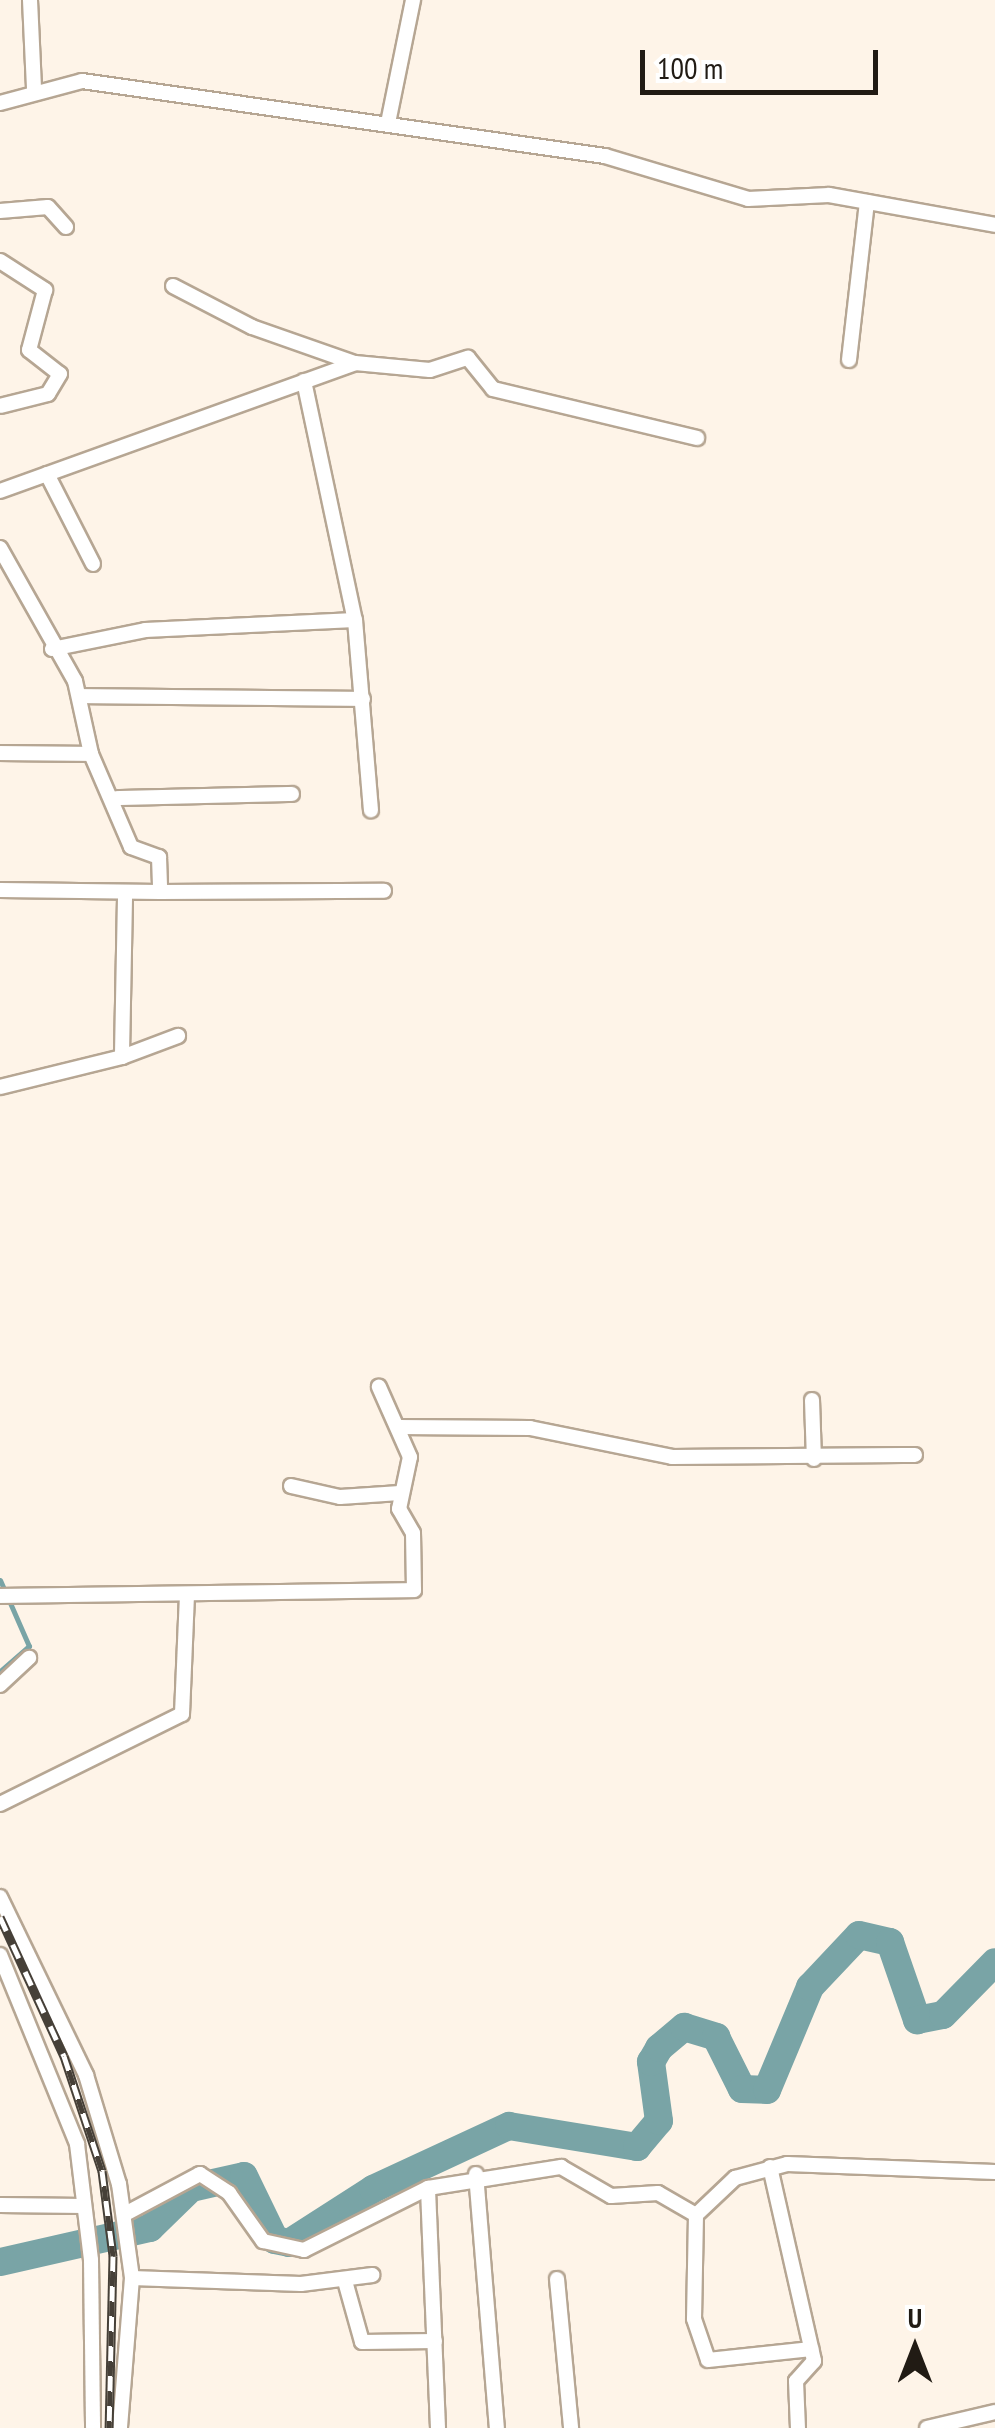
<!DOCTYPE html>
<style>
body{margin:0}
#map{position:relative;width:995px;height:2428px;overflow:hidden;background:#fef4e8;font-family:"PT Sans Narrow",sans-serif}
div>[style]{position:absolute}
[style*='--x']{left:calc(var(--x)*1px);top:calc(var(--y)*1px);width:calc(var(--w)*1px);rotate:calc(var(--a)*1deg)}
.stream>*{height:5px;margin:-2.5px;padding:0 2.5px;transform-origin:2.5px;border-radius:2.5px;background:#79a4a6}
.river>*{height:28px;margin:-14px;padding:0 14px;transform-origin:14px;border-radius:14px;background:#79a4a6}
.roads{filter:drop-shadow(2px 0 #b6a693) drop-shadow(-2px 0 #b6a693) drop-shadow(0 2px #b6a693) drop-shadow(0 -2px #b6a693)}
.minor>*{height:14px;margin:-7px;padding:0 7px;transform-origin:7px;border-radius:7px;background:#fff}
.rail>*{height:9px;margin-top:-4.5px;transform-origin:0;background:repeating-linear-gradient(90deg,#fff 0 15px,#464038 0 30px);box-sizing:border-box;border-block:2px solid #464038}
span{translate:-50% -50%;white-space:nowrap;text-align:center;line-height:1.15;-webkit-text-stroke:9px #fff;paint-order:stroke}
.north{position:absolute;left:865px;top:2298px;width:100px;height:100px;-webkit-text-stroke:8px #fff;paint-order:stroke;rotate:0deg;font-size:28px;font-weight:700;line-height:40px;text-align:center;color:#211b14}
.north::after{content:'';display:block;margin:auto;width:35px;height:45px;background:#211b14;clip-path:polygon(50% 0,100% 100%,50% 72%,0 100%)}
.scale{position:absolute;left:640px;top:50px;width:238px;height:45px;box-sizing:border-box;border:5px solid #211b14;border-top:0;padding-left:12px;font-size:30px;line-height:35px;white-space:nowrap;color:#211b14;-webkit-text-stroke:8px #fff;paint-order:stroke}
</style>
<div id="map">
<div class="stream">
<i style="--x:0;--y:1580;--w:72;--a:66.3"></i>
<i style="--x:29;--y:1646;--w:38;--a:139"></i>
</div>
<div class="river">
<i style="--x:0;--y:2262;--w:154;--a:-12.8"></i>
<i style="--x:150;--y:2228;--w:57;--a:-44.3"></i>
<i style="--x:191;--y:2188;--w:54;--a:-12.8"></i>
<i style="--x:244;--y:2176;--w:71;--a:64.2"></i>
<i style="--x:275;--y:2240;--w:14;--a:12"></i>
<i style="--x:289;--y:2243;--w:100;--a:-32.7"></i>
<i style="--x:373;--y:2189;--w:150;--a:-24.9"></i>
<i style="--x:509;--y:2126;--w:130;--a:9.3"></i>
<i style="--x:637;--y:2147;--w:34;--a:-50"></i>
<i style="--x:659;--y:2121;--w:60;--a:-97.7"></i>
<i style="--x:651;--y:2062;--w:16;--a:-60"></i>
<i style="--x:659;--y:2048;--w:33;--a:-40"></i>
<i style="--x:684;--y:2027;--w:34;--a:17"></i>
<i style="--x:716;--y:2037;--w:58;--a:63.4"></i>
<i style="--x:742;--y:2089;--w:25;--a:2"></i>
<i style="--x:767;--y:2090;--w:112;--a:-67.3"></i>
<i style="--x:810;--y:1987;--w:71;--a:-46.7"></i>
<i style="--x:859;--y:1935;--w:32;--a:13"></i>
<i style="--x:890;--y:1942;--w:83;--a:70.9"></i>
<i style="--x:917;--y:2020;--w:26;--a:-11"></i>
<i style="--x:943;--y:2015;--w:74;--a:-45.5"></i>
</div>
<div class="roads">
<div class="minor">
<i style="--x:30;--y:0;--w:89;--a:87.4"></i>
<i style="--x:0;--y:103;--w:85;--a:-15"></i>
<i style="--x:82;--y:81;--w:528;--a:8.16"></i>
<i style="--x:605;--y:156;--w:149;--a:16.7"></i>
<i style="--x:748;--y:199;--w:81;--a:-2.8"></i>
<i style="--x:829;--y:195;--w:169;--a:10.2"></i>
<i style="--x:388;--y:123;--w:126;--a:-78.5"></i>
<i style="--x:0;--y:211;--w:48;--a:-4.8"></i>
<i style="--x:48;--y:207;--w:27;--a:48"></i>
<i style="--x:0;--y:261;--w:54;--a:32.8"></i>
<i style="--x:45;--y:290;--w:62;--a:104.9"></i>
<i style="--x:29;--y:350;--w:39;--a:38"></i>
<i style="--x:60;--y:374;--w:23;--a:121"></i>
<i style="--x:48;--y:394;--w:49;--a:166"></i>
<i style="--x:173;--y:286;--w:89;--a:27.4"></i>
<i style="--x:252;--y:327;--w:109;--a:19.3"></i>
<i style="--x:849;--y:360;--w:159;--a:-83.5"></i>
<i style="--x:304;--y:381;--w:244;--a:78"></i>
<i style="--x:355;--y:620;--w:191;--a:85.2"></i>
<i style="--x:47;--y:474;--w:101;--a:62.9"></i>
<i style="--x:0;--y:491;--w:377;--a:-19.8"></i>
<i style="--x:355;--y:363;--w:75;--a:5.3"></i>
<i style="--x:430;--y:370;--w:40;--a:-18"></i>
<i style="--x:468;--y:358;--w:40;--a:51"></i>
<i style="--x:493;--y:389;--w:210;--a:13.5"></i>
<i style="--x:0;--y:548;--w:153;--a:60.6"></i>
<i style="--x:75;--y:681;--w:75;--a:77.6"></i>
<i style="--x:91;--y:754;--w:101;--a:66.7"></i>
<i style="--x:131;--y:847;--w:30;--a:20"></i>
<i style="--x:159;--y:857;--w:35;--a:88"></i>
<i style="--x:160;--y:892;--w:160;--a:-179.3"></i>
<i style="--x:52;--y:649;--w:95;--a:-11.5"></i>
<i style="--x:145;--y:630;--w:210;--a:-2.7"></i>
<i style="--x:80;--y:696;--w:283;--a:0.6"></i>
<i style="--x:0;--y:753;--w:91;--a:0.6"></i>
<i style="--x:117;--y:798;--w:175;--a:-1.3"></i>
<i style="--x:160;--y:892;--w:224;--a:-0.3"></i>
<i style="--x:125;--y:898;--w:159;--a:91.1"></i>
<i style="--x:122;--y:1057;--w:60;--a:-20.6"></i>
<i style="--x:0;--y:1087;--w:126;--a:-13.8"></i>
<i style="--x:812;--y:1400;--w:59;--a:88.1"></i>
<i style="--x:398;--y:1427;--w:132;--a:0.4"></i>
<i style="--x:530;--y:1428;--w:145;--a:11.5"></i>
<i style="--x:672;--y:1457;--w:243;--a:-0.5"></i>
<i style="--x:291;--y:1486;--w:50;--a:12.7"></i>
<i style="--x:340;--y:1497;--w:60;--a:-3.8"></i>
<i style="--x:0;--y:1596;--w:414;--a:-0.8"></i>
<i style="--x:414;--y:1590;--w:57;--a:-91"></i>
<i style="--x:413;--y:1533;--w:28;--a:-120"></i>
<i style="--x:399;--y:1509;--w:53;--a:-78.1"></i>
<i style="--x:410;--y:1457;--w:77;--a:-113.9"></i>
<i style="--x:0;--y:1685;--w:40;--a:-43"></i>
<i style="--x:0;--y:1804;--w:203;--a:-26.3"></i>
<i style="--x:182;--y:1714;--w:119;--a:-87.6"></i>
<i style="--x:0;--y:1897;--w:198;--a:64.2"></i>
<i style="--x:86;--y:2075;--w:114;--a:73.2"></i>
<i style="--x:119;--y:2184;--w:95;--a:82.1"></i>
<i style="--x:132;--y:2278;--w:150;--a:94.6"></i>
<i style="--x:0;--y:1955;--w:204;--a:67.8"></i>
<i style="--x:77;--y:2144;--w:117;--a:83.1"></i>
<i style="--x:91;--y:2260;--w:168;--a:89.3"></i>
<i style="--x:770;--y:2167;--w:199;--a:77.2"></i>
<i style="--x:814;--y:2361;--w:27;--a:132"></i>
<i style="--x:796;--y:2381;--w:47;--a:87.6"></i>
<i style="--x:476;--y:2174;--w:255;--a:85.3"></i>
<i style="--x:0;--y:2205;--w:84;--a:0.7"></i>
<i style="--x:125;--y:2214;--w:85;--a:-28.1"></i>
<i style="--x:200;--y:2174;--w:35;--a:33"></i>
<i style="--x:229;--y:2193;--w:59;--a:54.7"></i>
<i style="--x:263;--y:2241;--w:42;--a:12.4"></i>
<i style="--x:304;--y:2250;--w:139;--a:-26.6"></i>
<i style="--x:696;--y:2215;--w:104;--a:91.1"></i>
<i style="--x:694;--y:2319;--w:43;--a:71.1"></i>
<i style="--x:708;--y:2360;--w:104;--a:-6.1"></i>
<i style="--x:132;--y:2278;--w:169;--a:2"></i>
<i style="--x:301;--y:2284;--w:72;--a:-7.2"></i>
<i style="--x:557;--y:2279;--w:150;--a:84.6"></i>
<i style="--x:345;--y:2281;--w:63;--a:74.4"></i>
<i style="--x:362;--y:2342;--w:73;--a:-0.8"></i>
<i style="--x:438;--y:2428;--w:240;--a:-92.4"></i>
<i style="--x:428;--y:2188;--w:135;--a:-9"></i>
<i style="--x:561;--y:2167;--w:58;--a:30.1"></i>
<i style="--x:611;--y:2196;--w:47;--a:-3.7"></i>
<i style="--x:658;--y:2193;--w:44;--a:30.1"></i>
<i style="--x:696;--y:2215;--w:54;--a:-43.5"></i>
<i style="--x:735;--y:2178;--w:54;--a:-15.1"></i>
<i style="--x:787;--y:2164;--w:208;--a:2.2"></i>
<i style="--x:927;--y:2428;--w:70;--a:-13.2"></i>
</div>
</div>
<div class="rail">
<i style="--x:0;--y:1917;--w:153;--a:65.3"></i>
<i style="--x:64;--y:2056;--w:121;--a:71.7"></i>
<i style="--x:102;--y:2171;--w:86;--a:82.6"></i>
<i style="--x:113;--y:2256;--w:172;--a:91.3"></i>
</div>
<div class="north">U</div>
<div class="scale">100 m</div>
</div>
